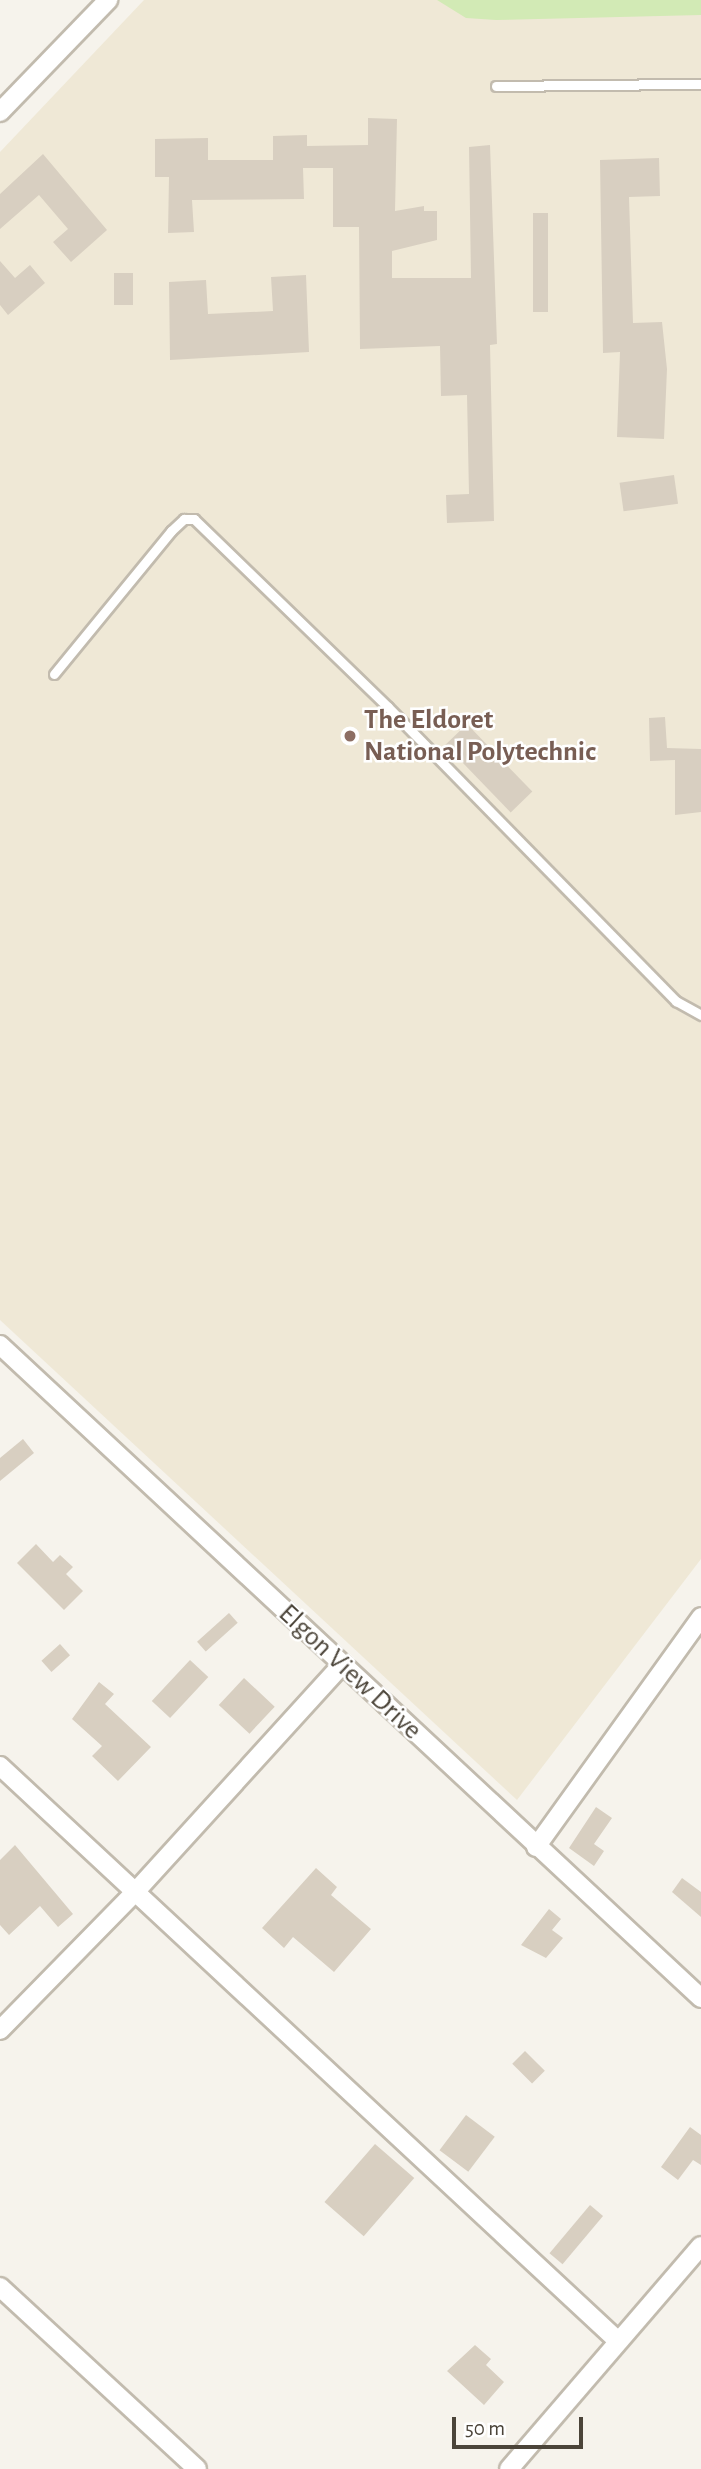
<!DOCTYPE html>
<style>
body{margin:0}
#map{position:relative;width:701px;height:2469px;overflow:hidden;background:#f6f3ec;font-family:"Alegreya Sans",sans-serif}
div>[style]{position:absolute}
[style*='--x']{left:calc(var(--x)*1px);top:calc(var(--y)*1px);width:calc(var(--w)*1px);rotate:calc(var(--a)*1deg)}
.education>*{inset:0;background:#efe8d6}
.green>*{inset:0;background:#d2eab5}
.building>*{inset:0;background:#d8cfc1;transform-origin:0 0}
.roads{filter:drop-shadow(2px 0 #c2bbae) drop-shadow(-2px 0 #c2bbae) drop-shadow(0 2px #c2bbae) drop-shadow(0 -2px #c2bbae)}
.service>*{height:9px;margin:-4.5px;padding:0 4.5px;transform-origin:4.5px;border-radius:4.5px;background:#fff}
.minor>*{height:18px;margin:-9px;padding:0 9px;transform-origin:9px;border-radius:9px;background:#fff}
.dots>*{width:19px;height:19px;translate:-50% -50%;box-sizing:border-box;border:4px solid #fff;border-radius:50%}
span{translate:-50% -50%;white-space:nowrap;text-align:center;line-height:1.15;-webkit-text-stroke:5px #fff;paint-order:stroke}
.education-label{font-size:28px;color:#785e54;font-weight:700}
.left{translate:0 -50%;text-align:left}
.street-label{font-size:28px;color:#4b4439}
.scale{position:absolute;left:452px;top:2417px;width:131px;height:32px;box-sizing:border-box;border:4px solid #4b4439;border-top:0;padding-left:9px;font-size:21px;line-height:24px;white-space:nowrap;color:#4b4439;-webkit-text-stroke:5px #fff;paint-order:stroke}
</style>
<div id="map">
<div class="education">
<i style="clip-path:polygon(144px 0,701px 0,701px 1559px,517px 1800px,0 1320px,0 152px)"></i>
</div>
<div class="green">
<i style="clip-path:polygon(437px 0,701px 0,701px 15px,496px 20px,466px 18px)"></i>
</div>
<div class="building">
<i style="clip-path:polygon(368px 118px,397px 119px,395px 211px,424px 206px,424px 211px,437px 211px,437px 240px,392px 251px,392px 278px,471px 278px,469px 147px,490px 145px,497px 344px,490px 345px,494px 521px,447px 523px,446px 495px,469px 494px,467px 395px,441px 396px,440px 346px,360px 349px,359px 227px,333px 227px,333px 168px,303px 168px,304px 199px,192px 200px,194px 232px,168px 233px,169px 177px,155px 177px,155px 139px,208px 138px,208px 160px,273px 160px,273px 136px,307px 135px,307px 146px,368px 145px)"></i>
<i style="clip-path:polygon(43px 154px,107px 230px,71px 262px,53px 242px,68px 229px,39px 195px,0 229px,0 194px)"></i>
<i style="clip-path:polygon(659px 158px,660px 196px,629px 197px,633px 323px,662px 322px,667px 369px,664px 439px,617px 437px,620px 352px,603px 353px,600px 160px)"></i>
<i style="left:533px;top:213px;width:15px;height:99px"></i>
<i style="clip-path:polygon(0 261px,15px 278px,30px 265px,45px 283px,8px 315px,0 305px)"></i>
<i style="left:114px;top:273px;width:19px;height:32px"></i>
<i style="clip-path:polygon(306px 275px,309px 352px,170px 360px,169px 282px,206px 280px,208px 314px,273px 311px,271px 277px)"></i>
<i style="left:674px;top:475px;width:29px;height:55px;rotate:82deg"></i>
<i style="clip-path:polygon(665px 717px,667px 748px,701px 749px,701px 812px,675px 815px,675px 760px,650px 761px,649px 718px)"></i>
<i style="left:467px;top:724px;width:94px;height:30px;rotate:46deg"></i>
<i style="clip-path:polygon(23px 1439px,34px 1453px,0 1481px,0 1458px)"></i>
<i style="clip-path:polygon(36px 1544px,53px 1562px,60px 1555px,73px 1567px,66px 1574px,83px 1591px,64px 1610px,17px 1563px)"></i>
<i style="left:229px;top:1613px;width:13px;height:43px;rotate:48deg"></i>
<i style="left:60px;top:1644px;width:15px;height:25px;rotate:48deg"></i>
<i style="left:190px;top:1660px;width:25px;height:56px;rotate:43deg"></i>
<i style="left:244px;top:1678px;width:42px;height:37px;rotate:43deg"></i>
<i style="clip-path:polygon(99px 1682px,114px 1694px,105px 1704px,151px 1747px,118px 1781px,92px 1756px,102px 1746px,72px 1719px)"></i>
<i style="clip-path:polygon(596px 1807px,612px 1818px,594px 1844px,604px 1851px,594px 1866px,569px 1848px)"></i>
<i style="clip-path:polygon(15px 1845px,73px 1914px,58px 1927px,40px 1906px,9px 1935px,0 1925px,0 1860px)"></i>
<i style="clip-path:polygon(316px 1868px,337px 1887px,331px 1895px,371px 1929px,334px 1972px,293px 1937px,284px 1948px,262px 1928px)"></i>
<i style="clip-path:polygon(682px 1878px,701px 1892px,701px 1917px,672px 1892px)"></i>
<i style="clip-path:polygon(549px 1909px,561px 1919px,552px 1930px,563px 1938px,546px 1958px,521px 1945px)"></i>
<i style="left:525px;top:2051px;width:28px;height:18px;rotate:45deg"></i>
<i style="left:466px;top:2115px;width:36px;height:44px;rotate:37deg"></i>
<i style="clip-path:polygon(690px 2127px,701px 2135px,701px 2165px,693px 2160px,678px 2180px,661px 2167px)"></i>
<i style="left:375px;top:2144px;width:52px;height:77px;rotate:41deg"></i>
<i style="left:590px;top:2205px;width:17px;height:63px;rotate:40deg"></i>
<i style="clip-path:polygon(475px 2345px,491px 2359px,486px 2365px,504px 2382px,484px 2405px,447px 2371px)"></i>
</div>
<div class="roads">
<div class="service">
<i style="--x:496;--y:86;--w:205;--a:-0.6"></i>
<i style="--x:54;--y:674;--w:185;--a:-50.7"></i>
<i style="--x:171;--y:531;--w:18;--a:-43"></i>
<i style="--x:184;--y:519;--w:10;--a:0"></i>
<i style="--x:194;--y:519;--w:270;--a:44.1"></i>
<i style="--x:388;--y:707;--w:412;--a:45.6"></i>
<i style="--x:676;--y:1001;--w:29;--a:29"></i>
</div>
<div class="minor">
<i style="--x:0;--y:112;--w:156;--a:-46"></i>
<i style="--x:0;--y:1345;--w:958;--a:42.97"></i>
<i style="--x:0;--y:1766;--w:844;--a:42.94"></i>
<i style="--x:536;--y:1847;--w:283;--a:-54.3"></i>
<i style="--x:0;--y:2030;--w:196;--a:-45.6"></i>
<i style="--x:137;--y:1890;--w:304;--a:-47.7"></i>
<i style="--x:0;--y:2287;--w:268;--a:42.7"></i>
<i style="--x:509;--y:2469;--w:294;--a:-49.3"></i>
</div>
</div>
<div class="dots">
<i style="left:350px;top:736px;background:#8d6e63"></i>
</div>
<div class="education-label">
<span class="left" style="left:364px;top:736px">The Eldoret<br>National Polytechnic</span>
</div>
<div class="street-label">
<span style="left:350px;top:1672px;rotate:43deg">Elgon View Drive</span>
</div>
<div class="scale">50 m</div>
</div>
